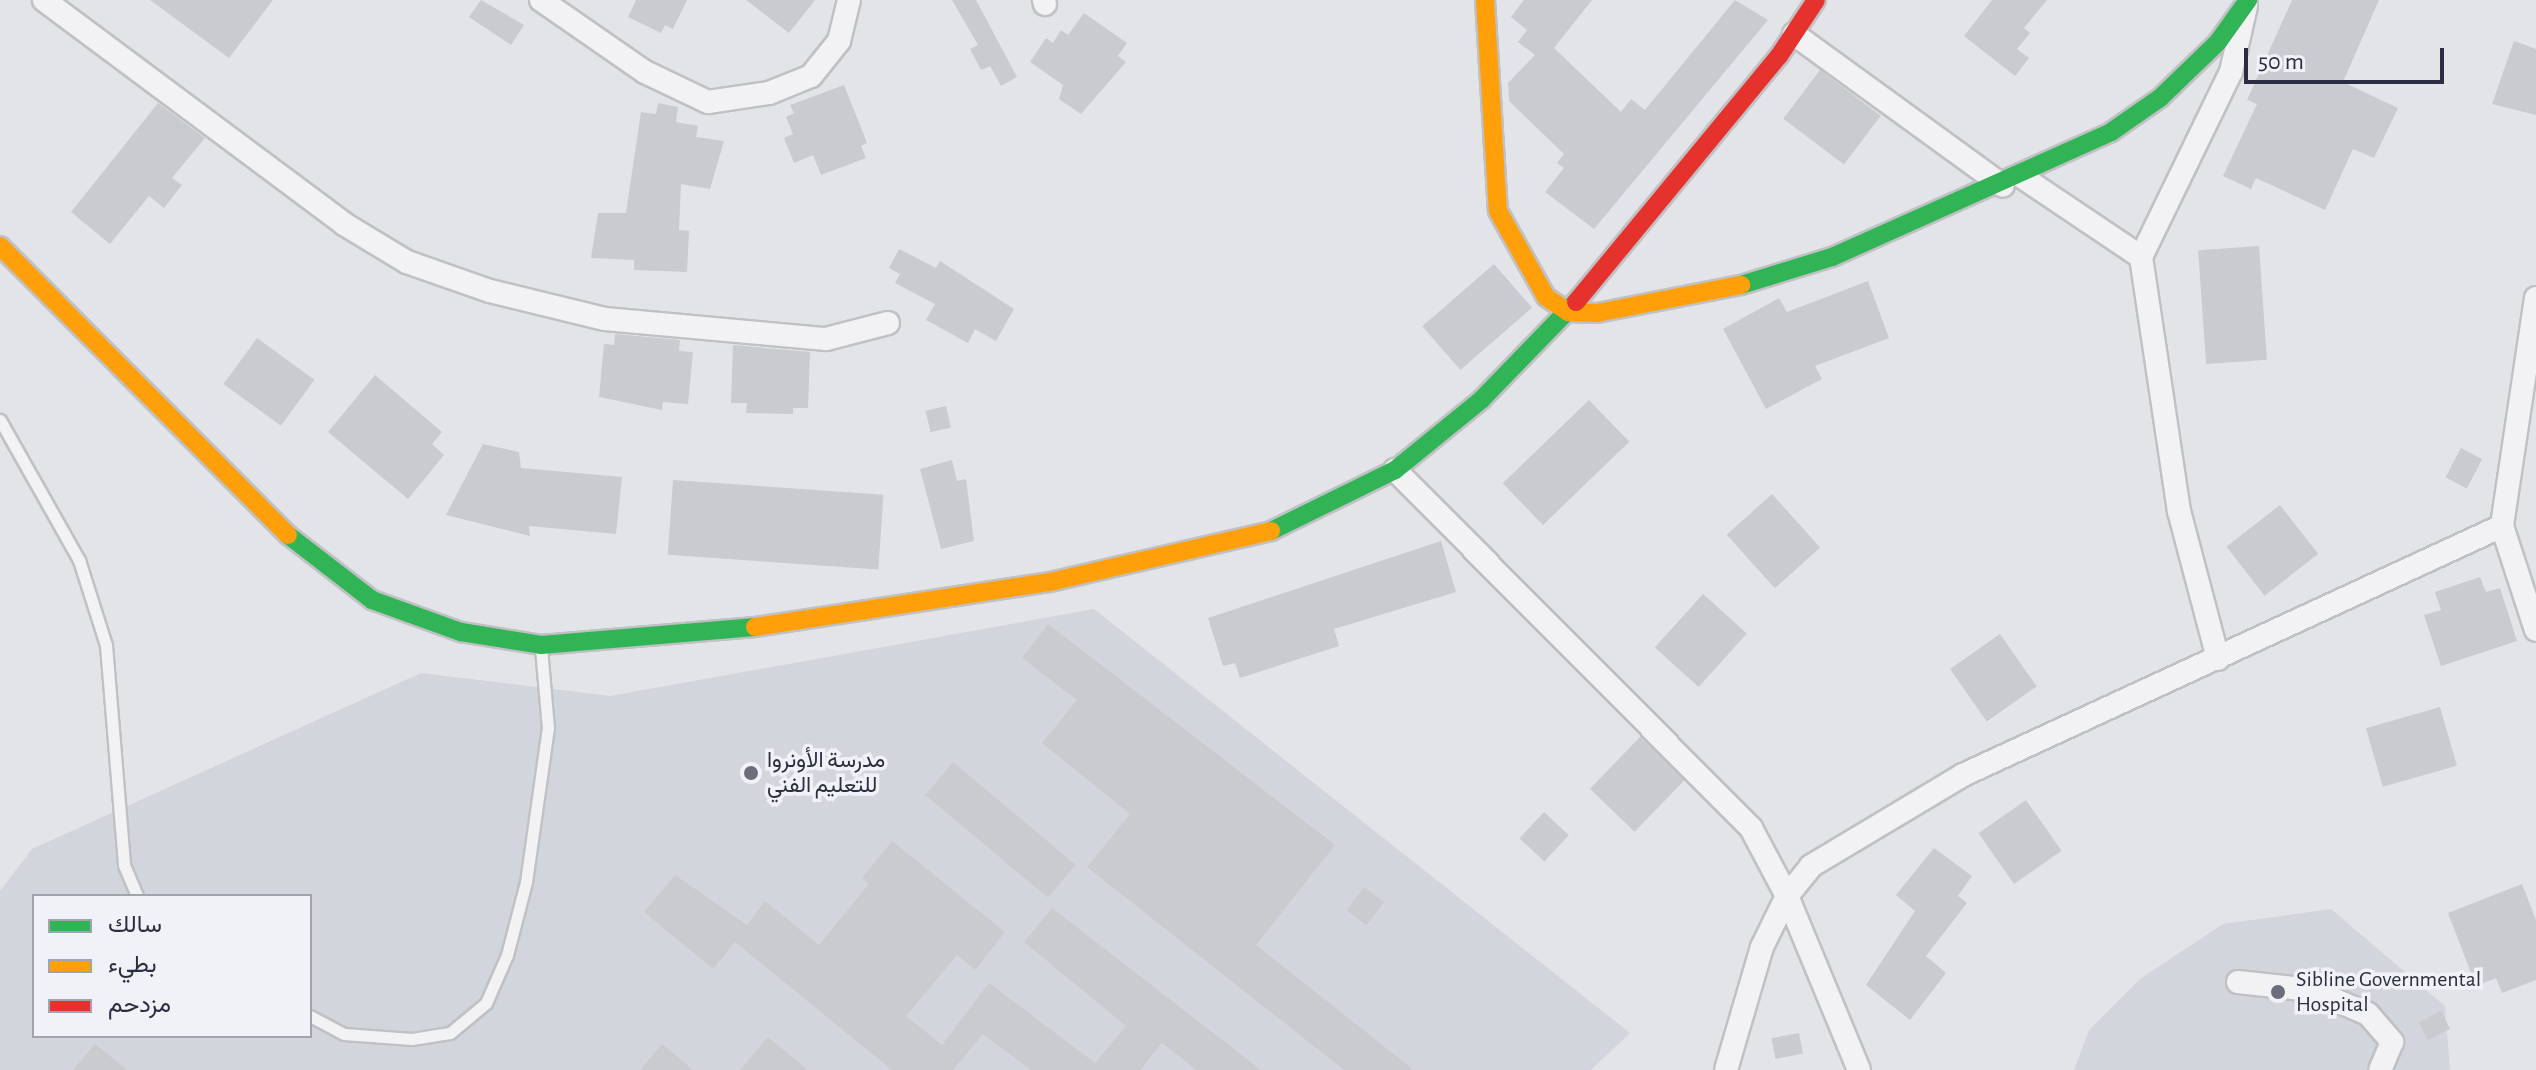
<!DOCTYPE html>
<meta charset="utf-8">
<style>
body{margin:0}
#map{position:relative;width:2536px;height:1070px;overflow:hidden;background:#e3e4e7;font-family:"Alegreya Sans",Vazirmatn,sans-serif}
div>[style]{position:absolute}
[style*='--x']{left:calc(var(--x)*1px);top:calc(var(--y)*1px);width:calc(var(--w)*1px);rotate:calc(var(--a)*1deg)}
.built>*{inset:0;background:#d3d5dc}
.building>*{inset:0;background:#cacbcf;transform-origin:0 0}
.roads{filter:drop-shadow(2px 0 #c0c1c4) drop-shadow(-2px 0 #c0c1c4) drop-shadow(0 2px #c0c1c4) drop-shadow(0 -2px #c0c1c4)}
.lane>*{height:11px;margin:-5.5px;padding:0 5.5px;transform-origin:5.5px;border-radius:5.5px;background:#f2f2f4}
.street>*{height:22px;margin:-11px;padding:0 11px;transform-origin:11px;border-radius:11px;background:#f2f2f4}
.fast>*{height:18px;margin:-9px;padding:0 9px;transform-origin:9px;border-radius:9px;background:#30b455}
.slow>*{height:18px;margin:-9px;padding:0 9px;transform-origin:9px;border-radius:9px;background:#ff9f0a}
.jam>*{height:18px;margin:-9px;padding:0 9px;transform-origin:9px;border-radius:9px;background:#e5322d}
.dots>*{width:22px;height:22px;translate:-50% -50%;box-sizing:border-box;border:4px solid #f1f2f7;border-radius:50%}
span{translate:-50% -50%;white-space:nowrap;text-align:center;line-height:1.15;-webkit-text-stroke:7px #f1f2f7;paint-order:stroke}
.poi-label{font-size:22px;color:#2a2e40}
.left{translate:0 -50%;text-align:left}
.legend{position:absolute;left:32px;top:894px;width:280px;height:144px;box-sizing:border-box;background:#f1f2f7;border:2px solid #a1a4ae;margin:0;padding:10px 14px;list-style:none;font-size:24px;color:#2a2e40}
.legend li{display:flex;align-items:center;gap:16px;height:40px}
.legend b{width:40px;border:2px solid #a1a4ae}
.scale{position:absolute;left:2244px;top:48px;width:200px;height:36px;box-sizing:border-box;border:4px solid #2a2e40;border-top:0;padding-left:10px;font-size:24px;line-height:28px;white-space:nowrap;color:#2a2e40;-webkit-text-stroke:6px #f1f2f7;paint-order:stroke}
</style>
<div id="map">
<div class="built">
<i style="clip-path:polygon(evenodd,1094px 609px,1630px 1033px,1591px 1070px,0 1070px,0 891px,32px 849px,421px 673px,610px 696px,1094px 609px,34px 896px,310px 896px,310px 1036px,34px 1036px,34px 896px)"></i>
<i style="clip-path:polygon(2331px 909px,2445px 1006px,2450px 1070px,2074px 1070px,2089px 1030px,2140px 979px,2223px 924px)"></i>
</div>
<div class="building">
<i style="clip-path:polygon(150px 0,273px 0,229px 58px)"></i>
<i style="clip-path:polygon(481px 0,524px 25px,511px 45px,469px 17px)"></i>
<i style="clip-path:polygon(636px 0,687px 0,673px 29px,665px 25px,661px 33px,628px 17px)"></i>
<i style="clip-path:polygon(746px 0,815px 0,789px 33px)"></i>
<i style="clip-path:polygon(952px 0,976px 0,1017px 77px,1001px 86px,990px 66px,981px 70px,970px 49px,978px 45px)"></i>
<i style="clip-path:polygon(1524px 0,1592px 0,1554px 48px,1621px 112px,1631px 99px,1645px 110px,1735px 0,1768px 20px,1594px 229px,1545px 192px,1564px 168px,1557px 163px,1564px 154px,1509px 101px,1508px 83px,1535px 55px,1518px 42px,1527px 30px,1511px 17px)"></i>
<i style="clip-path:polygon(1992px 0,2047px 0,2024px 28px,2030px 33px,2017px 49px,2029px 58px,2015px 76px,1964px 36px)"></i>
<i style="clip-path:polygon(2292px 0,2379px 0,2343px 82px,2398px 108px,2374px 158px,2353px 149px,2325px 210px,2256px 178px,2251px 189px,2223px 176px,2257px 104px,2247px 100px)"></i>
<i style="clip-path:polygon(1084px 13px,1127px 43px,1118px 56px,1126px 62px,1081px 114px,1059px 99px,1063px 85px,1030px 62px,1046px 38px,1053px 43px,1061px 30px,1068px 35px)"></i>
<i style="clip-path:polygon(2514px 41px,2536px 49px,2536px 115px,2492px 104px)"></i>
<i style="left:1820px;top:70px;width:76px;height:61px;rotate:37deg"></i>
<i style="clip-path:polygon(844px 85px,867px 143px,861px 146px,866px 158px,821px 175px,813px 155px,794px 163px,784px 138px,793px 134px,786px 117px,794px 113px,790px 105px)"></i>
<i style="clip-path:polygon(158px 103px,205px 138px,172px 178px,182px 185px,164px 208px,149px 196px,110px 244px,71px 212px)"></i>
<i style="clip-path:polygon(658px 103px,678px 107px,676px 122px,698px 126px,696px 137px,724px 141px,710px 189px,681px 184px,679px 230px,689px 231px,687px 272px,634px 270px,634px 260px,591px 258px,598px 213px,626px 213px,641px 112px,656px 114px)"></i>
<i style="left:2259px;top:246px;width:114px;height:61px;rotate:86deg"></i>
<i style="clip-path:polygon(899px 249px,936px 268px,940px 261px,1014px 309px,996px 341px,975px 329px,968px 343px,926px 320px,935px 304px,895px 283px,900px 274px,889px 268px)"></i>
<i style="left:1494px;top:264px;width:58px;height:95px;rotate:49deg"></i>
<i style="clip-path:polygon(1868px 281px,1889px 338px,1815px 366px,1822px 379px,1766px 409px,1723px 329px,1779px 298px,1787px 312px)"></i>
<i style="clip-path:polygon(615px 334px,680px 340px,679px 351px,693px 352px,688px 404px,663px 402px,662px 410px,599px 397px,604px 344px,614px 345px)"></i>
<i style="left:257px;top:338px;width:71px;height:57px;rotate:36deg"></i>
<i style="clip-path:polygon(733px 345px,810px 352px,808px 408px,793px 408px,793px 414px,746px 413px,747px 403px,731px 403px)"></i>
<i style="clip-path:polygon(375px 375px,442px 432px,432px 444px,444px 455px,408px 499px,328px 432px)"></i>
<i style="left:1589px;top:400px;width:58px;height:120px;rotate:46deg"></i>
<i style="left:946px;top:406px;width:22px;height:21px;rotate:77deg"></i>
<i style="clip-path:polygon(483px 444px,519px 452px,521px 468px,622px 477px,616px 534px,529px 526px,530px 536px,446px 515px)"></i>
<i style="left:2461px;top:448px;width:24px;height:33px;rotate:28deg"></i>
<i style="clip-path:polygon(952px 460px,957px 481px,966px 479px,974px 541px,941px 549px,920px 469px)"></i>
<i style="left:673px;top:480px;width:211px;height:75px;rotate:4deg"></i>
<i style="left:1772px;top:494px;width:72px;height:61px;rotate:48deg"></i>
<i style="left:2280px;top:505px;width:62px;height:68px;rotate:52deg"></i>
<i style="clip-path:polygon(1441px 541px,1456px 592px,1334px 629px,1339px 646px,1240px 678px,1235px 663px,1223px 666px,1208px 618px)"></i>
<i style="clip-path:polygon(2480px 577px,2486px 592px,2500px 588px,2517px 641px,2441px 666px,2424px 615px,2441px 610px,2435px 592px)"></i>
<i style="left:1703px;top:594px;width:59px;height:72px;rotate:42deg"></i>
<i style="clip-path:polygon(1048px 624px,1335px 845px,1256px 945px,1414px 1070px,1344px 1070px,1087px 867px,1130px 814px,1042px 743px,1077px 700px,1022px 658px)"></i>
<i style="left:2000px;top:634px;width:64px;height:61px;rotate:55deg"></i>
<i style="left:2440px;top:707px;width:61px;height:77px;rotate:74deg"></i>
<i style="left:1640px;top:737px;width:62px;height:72px;rotate:44deg"></i>
<i style="left:953px;top:762px;width:160px;height:43px;rotate:40deg"></i>
<i style="left:2026px;top:800px;width:62px;height:58px;rotate:55deg"></i>
<i style="left:1544px;top:812px;width:34px;height:36px;rotate:43deg"></i>
<i style="clip-path:polygon(892px 841px,1005px 932px,975px 970px,957px 955px,906px 1016px,942px 1045px,989px 983px,1095px 1063px,1126px 1026px,1024px 942px,1052px 908px,1261px 1070px,1197px 1070px,1162px 1043px,1140px 1070px,1031px 1070px,983px 1034px,953px 1070px,892px 1070px,735px 942px,713px 969px,644px 912px,675px 875px,747px 925px,765px 901px,819px 945px,869px 884px,862px 878px)"></i>
<i style="clip-path:polygon(1934px 848px,1972px 876px,1958px 896px,1967px 903px,1926px 956px,1946px 973px,1910px 1020px,1866px 985px,1915px 911px,1896px 895px)"></i>
<i style="clip-path:polygon(2522px 884px,2536px 920px,2536px 980px,2502px 993px,2496px 978px,2476px 986px,2448px 913px)"></i>
<i style="left:1364px;top:887px;width:25px;height:29px;rotate:37deg"></i>
<i style="left:2441px;top:1011px;width:20px;height:25px;rotate:63deg"></i>
<i style="left:1799px;top:1033px;width:21px;height:28px;rotate:79deg"></i>
<i style="clip-path:polygon(768px 1037px,808px 1070px,740px 1070px)"></i>
<i style="clip-path:polygon(95px 1044px,127px 1070px,73px 1070px)"></i>
<i style="clip-path:polygon(662px 1044px,693px 1070px,640px 1070px)"></i>
</div>
<div class="roads">
<div class="lane">
<i style="--x:0;--y:420;--w:161;--a:60.6"></i>
<i style="--x:79;--y:560;--w:89;--a:72.4"></i>
<i style="--x:106;--y:645;--w:221;--a:85.3"></i>
<i style="--x:124;--y:865;--w:34;--a:67"></i>
<i style="--x:310;--y:1016;--w:38;--a:28"></i>
<i style="--x:344;--y:1034;--w:68;--a:4.2"></i>
<i style="--x:412;--y:1039;--w:38;--a:-9"></i>
<i style="--x:450;--y:1033;--w:47;--a:-39.8"></i>
<i style="--x:486;--y:1003;--w:52;--a:-66.4"></i>
<i style="--x:507;--y:955;--w:75;--a:-75.4"></i>
<i style="--x:526;--y:882;--w:156;--a:-81.9"></i>
<i style="--x:548;--y:728;--w:80;--a:-95"></i>
</div>
<div class="street">
<i style="--x:44;--y:0;--w:374;--a:36.7"></i>
<i style="--x:344;--y:224;--w:74;--a:31.1"></i>
<i style="--x:407;--y:262;--w:88;--a:19.3"></i>
<i style="--x:490;--y:291;--w:118;--a:13.7"></i>
<i style="--x:605;--y:319;--w:222;--a:5.2"></i>
<i style="--x:826;--y:339;--w:64;--a:-14.5"></i>
<i style="--x:541;--y:0;--w:126;--a:34.7"></i>
<i style="--x:645;--y:72;--w:70;--a:25.5"></i>
<i style="--x:708;--y:102;--w:62;--a:-8.4"></i>
<i style="--x:769;--y:93;--w:45;--a:-22"></i>
<i style="--x:811;--y:76;--w:45;--a:-51.3"></i>
<i style="--x:839;--y:41;--w:42;--a:-76.3"></i>
<i style="--x:1044;--y:0;--w:4;--a:76"></i>
<i style="--x:1794;--y:34;--w:258;--a:36"></i>
<i style="--x:2022;--y:177;--w:143;--a:33.9"></i>
<i style="--x:2141;--y:257;--w:257;--a:81.5"></i>
<i style="--x:2179;--y:511;--w:153;--a:75.2"></i>
<i style="--x:2141;--y:257;--w:206;--a:-64.1"></i>
<i style="--x:2231;--y:72;--w:68;--a:-77.2"></i>
<i style="--x:2536;--y:298;--w:231;--a:98.5"></i>
<i style="--x:2502;--y:526;--w:109;--a:71.9"></i>
<i style="--x:1395;--y:470;--w:505;--a:45.16"></i>
<i style="--x:1751;--y:828;--w:77;--a:62.1"></i>
<i style="--x:1787;--y:896;--w:188;--a:67.5"></i>
<i style="--x:2238;--y:982;--w:74;--a:6.2"></i>
<i style="--x:2312;--y:990;--w:61;--a:23.2"></i>
<i style="--x:2368;--y:1014;--w:37;--a:49"></i>
<i style="--x:2392;--y:1042;--w:30;--a:113"></i>
<i style="--x:1726;--y:1070;--w:128;--a:-73.7"></i>
<i style="--x:1762;--y:947;--w:57;--a:-63.9"></i>
<i style="--x:1787;--y:896;--w:38;--a:-51"></i>
<i style="--x:1811;--y:866;--w:177;--a:-30.9"></i>
<i style="--x:1963;--y:775;--w:594;--a:-24.8"></i>
</div>
<div class="fast">
<i style="--x:1741;--y:285;--w:95;--a:-17.1"></i>
<i style="--x:1832;--y:257;--w:306;--a:-24.1"></i>
<i style="--x:2111;--y:132;--w:60;--a:-34.8"></i>
<i style="--x:2160;--y:98;--w:81;--a:-44"></i>
<i style="--x:2218;--y:42;--w:52;--a:-54.5"></i>
<i style="--x:1271;--y:531;--w:138;--a:-26.2"></i>
<i style="--x:1395;--y:470;--w:111;--a:-39.1"></i>
<i style="--x:1481;--y:400;--w:136;--a:-45.9"></i>
<i style="--x:288;--y:535;--w:106;--a:37.7"></i>
<i style="--x:372;--y:600;--w:95;--a:19.8"></i>
<i style="--x:461;--y:632;--w:81;--a:9.2"></i>
<i style="--x:541;--y:645;--w:215;--a:-4.8"></i>
</div>
<div class="slow">
<i style="--x:1485;--y:0;--w:211;--a:86.5"></i>
<i style="--x:1498;--y:211;--w:98;--a:60.8"></i>
<i style="--x:1546;--y:297;--w:27;--a:34"></i>
<i style="--x:1568;--y:312;--w:29;--a:2"></i>
<i style="--x:1597;--y:313;--w:147;--a:-11"></i>
<i style="--x:0;--y:246;--w:408;--a:45.1"></i>
<i style="--x:755;--y:627;--w:298;--a:-8.7"></i>
<i style="--x:1050;--y:582;--w:227;--a:-13"></i>
</div>
<div class="jam">
<i style="--x:1576;--y:302;--w:319;--a:-50.5"></i>
<i style="--x:1779;--y:56;--w:67;--a:-56.5"></i>
</div>
</div>
<div class="dots">
<i style="left:751px;top:773px;background:#6b6e7a"></i>
<i style="left:2278px;top:992px;background:#6b6e7a"></i>
</div>
<div class="poi-label">
<span class="left" style="left:767px;top:773px">مدرسة الأونروا<br>للتعليم الفني</span>
<span class="left" style="left:2296px;top:992px">Sibline Governmental<br>Hospital</span>
</div>
<ul class="legend">
<li><b style="height:10px;background:#30b455"></b>سالك</li>
<li><b style="height:10px;background:#ff9f0a"></b>بطيء</li>
<li><b style="height:10px;background:#e5322d"></b>مزدحم</li>
</ul>
<div class="scale">50 m</div>
</div>
